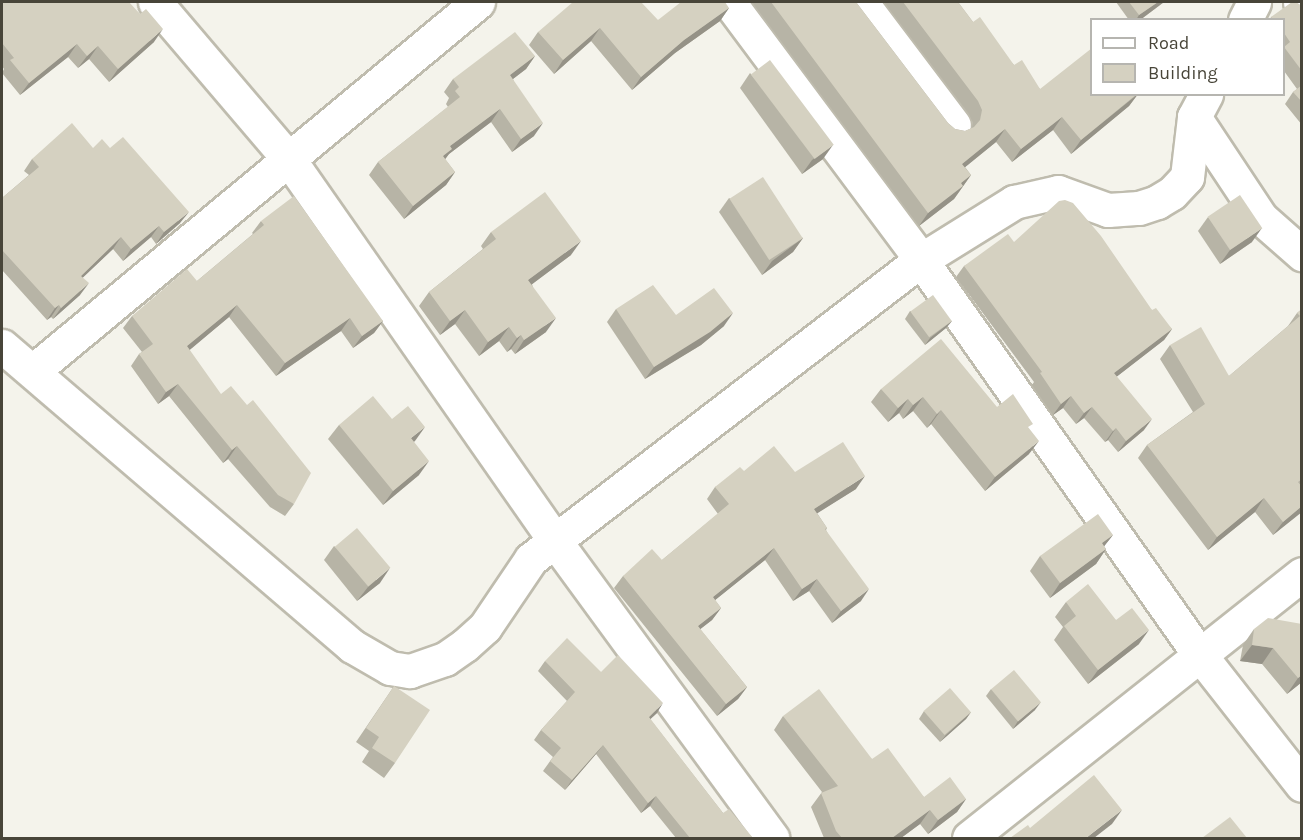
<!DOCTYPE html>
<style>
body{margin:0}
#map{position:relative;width:1303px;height:840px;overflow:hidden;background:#f4f3eb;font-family:Karla,sans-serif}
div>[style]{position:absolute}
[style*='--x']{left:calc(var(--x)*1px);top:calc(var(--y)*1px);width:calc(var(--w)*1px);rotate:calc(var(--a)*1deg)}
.roads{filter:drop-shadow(2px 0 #bfbcae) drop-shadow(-2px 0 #bfbcae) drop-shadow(0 2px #bfbcae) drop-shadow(0 -2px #bfbcae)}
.minor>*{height:33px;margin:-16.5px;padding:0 16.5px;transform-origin:16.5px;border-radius:16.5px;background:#fff}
.wall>*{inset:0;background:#b7b4a6}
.shaded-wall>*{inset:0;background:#959287}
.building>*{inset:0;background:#d5d1c1;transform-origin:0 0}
span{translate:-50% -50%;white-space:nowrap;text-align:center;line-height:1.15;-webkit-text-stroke:5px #fff;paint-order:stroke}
.frame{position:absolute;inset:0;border:3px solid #484539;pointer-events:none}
.legend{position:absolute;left:1090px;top:18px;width:195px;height:78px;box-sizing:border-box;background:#fff;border:2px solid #b6b5b0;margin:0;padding:8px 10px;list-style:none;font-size:18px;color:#484539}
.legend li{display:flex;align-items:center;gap:12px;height:30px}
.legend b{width:30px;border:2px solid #b6b5b0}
</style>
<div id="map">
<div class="roads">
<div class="minor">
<i style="--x:155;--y:2;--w:205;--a:49.6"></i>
<i style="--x:288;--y:158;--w:467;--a:55.1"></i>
<i style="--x:555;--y:541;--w:368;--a:53.8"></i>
<i style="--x:729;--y:2;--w:322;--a:53.3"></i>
<i style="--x:921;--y:260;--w:484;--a:54.8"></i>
<i style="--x:1200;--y:655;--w:165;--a:51.9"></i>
<i style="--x:861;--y:2;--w:154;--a:52.9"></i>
<i style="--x:1300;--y:2;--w:3;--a:45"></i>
<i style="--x:1245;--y:20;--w:20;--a:-63"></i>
<i style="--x:1194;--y:117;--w:121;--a:56.4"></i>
<i style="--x:1261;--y:218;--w:55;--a:41.3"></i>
<i style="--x:2;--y:346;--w:461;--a:40.6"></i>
<i style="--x:352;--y:646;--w:44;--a:30.1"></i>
<i style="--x:390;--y:668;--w:20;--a:9"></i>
<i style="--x:410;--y:671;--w:37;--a:-19"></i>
<i style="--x:445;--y:659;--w:24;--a:-35"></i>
<i style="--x:465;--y:645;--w:27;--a:-42"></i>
<i style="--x:485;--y:627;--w:82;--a:-55.9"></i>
<i style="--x:531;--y:559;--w:491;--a:-37.5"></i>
<i style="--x:921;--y:260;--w:110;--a:-31.9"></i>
<i style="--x:1014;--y:202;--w:45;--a:-12.8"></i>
<i style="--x:1058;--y:192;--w:53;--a:19.8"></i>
<i style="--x:1108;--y:210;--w:31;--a:-4"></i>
<i style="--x:1139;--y:208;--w:19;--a:-18"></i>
<i style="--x:1157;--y:202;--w:17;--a:-31"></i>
<i style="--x:1172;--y:193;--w:22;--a:-47"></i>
<i style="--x:1187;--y:177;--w:60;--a:-83.3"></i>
<i style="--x:1194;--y:117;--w:26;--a:-62"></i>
<i style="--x:33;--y:371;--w:578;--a:-39.67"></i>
<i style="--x:969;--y:838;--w:425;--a:-38.4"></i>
</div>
</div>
<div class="wall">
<i style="clip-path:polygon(2px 2px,154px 42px,109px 82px,89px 59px,78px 68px,68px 57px,20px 95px,2px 73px,4px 69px,2px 66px)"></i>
<i style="clip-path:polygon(752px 2px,856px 2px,948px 123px,955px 129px,965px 131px,972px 128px,973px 123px,969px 114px,884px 2px,958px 2px,973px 22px,1014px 65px,1040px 89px,1138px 94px,1129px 106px,1071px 154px,1053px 130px,1012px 162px,996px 142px,965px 167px,971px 175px,954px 199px,919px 226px)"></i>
<i style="clip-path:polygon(1116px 2px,1164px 2px,1140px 20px,1129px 20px)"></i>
<i style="clip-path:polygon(1302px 6px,1302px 125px,1285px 104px,1293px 92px,1297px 89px,1284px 71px,1284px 20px,1270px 20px,1271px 17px)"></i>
<i style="clip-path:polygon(729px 8px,720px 21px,675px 53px,632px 90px,591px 41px,554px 74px,529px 45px,538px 32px,658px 20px)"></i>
<i style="clip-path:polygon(535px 56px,526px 69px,513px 79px,534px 136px,512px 152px,491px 122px,449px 154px,445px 159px,455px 172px,446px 185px,404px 219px,369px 175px,378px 162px,448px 107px,446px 104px,449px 98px,444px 92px,453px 79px)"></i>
<i style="clip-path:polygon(750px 73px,823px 159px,802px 174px,740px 88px)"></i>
<i style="clip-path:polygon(93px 148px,110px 148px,180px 223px,156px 244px,151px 237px,123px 261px,113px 249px,83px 277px,80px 295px,53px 319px,51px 317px,47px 320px,2px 270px,2px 198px,29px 175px,24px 171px,32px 159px)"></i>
<i style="clip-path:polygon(729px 198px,803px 238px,793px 252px,762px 275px,719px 212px)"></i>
<i style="clip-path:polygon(1208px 217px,1252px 242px,1220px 264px,1198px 231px)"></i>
<i style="clip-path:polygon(261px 221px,383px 321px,374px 333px,353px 348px,341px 331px,276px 376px,229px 317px,189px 350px,294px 504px,285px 516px,270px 507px,228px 459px,223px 463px,169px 396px,158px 404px,131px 366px,139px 354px,142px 352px,123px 328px,132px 316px,197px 281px,253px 234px,252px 233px)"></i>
<i style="clip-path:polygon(491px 232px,571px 255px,532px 284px,546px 332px,515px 354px,511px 349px,507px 352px,499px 341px,479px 356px,455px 324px,440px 335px,419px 306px,429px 292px,483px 249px,481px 246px)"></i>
<i style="clip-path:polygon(1014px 242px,1152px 310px,1172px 329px,1164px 340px,1116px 377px,1144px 430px,1118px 452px,1108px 440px,1105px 442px,1084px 418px,1076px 424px,1063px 408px,1053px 415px,1032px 385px,1034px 382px,956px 277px,964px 266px)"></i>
<i style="clip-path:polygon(616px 309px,676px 315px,724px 326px,701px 345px,645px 379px,607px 322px)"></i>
<i style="clip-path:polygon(1302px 309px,1302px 485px,1300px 486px,1301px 512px,1273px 535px,1255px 512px,1208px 550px,1138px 458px,1147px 445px,1193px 412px,1160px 359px,1170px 345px,1229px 376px,1288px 326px,1297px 313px)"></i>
<i style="clip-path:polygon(910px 311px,952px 321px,946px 328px,925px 345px,905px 319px)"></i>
<i style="clip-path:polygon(881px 389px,997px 407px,1029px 429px,1029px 454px,985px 491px,931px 424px,927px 428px,913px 411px,903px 419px,899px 413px,888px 422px,871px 402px)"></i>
<i style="clip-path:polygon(392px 419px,414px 442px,419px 475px,383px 505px,328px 439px,339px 425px)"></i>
<i style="clip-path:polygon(744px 471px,795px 472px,856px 489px,817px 513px,827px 528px,826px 530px,861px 601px,832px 623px,809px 591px,793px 601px,765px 560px,715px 600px,721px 608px,712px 620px,700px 629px,747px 687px,738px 699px,717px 716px,614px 588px,623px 576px,662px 560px,718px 514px,707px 499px,715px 487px)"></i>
<i style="clip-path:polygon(1113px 535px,1104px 546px,1106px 549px,1096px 564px,1050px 598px,1030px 571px,1040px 556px)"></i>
<i style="clip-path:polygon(334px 546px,380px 583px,357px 601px,324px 560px)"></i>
<i style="clip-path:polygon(1066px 602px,1116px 620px,1139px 644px,1088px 684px,1054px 640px,1063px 627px,1055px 617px)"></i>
<i style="clip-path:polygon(1302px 624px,1302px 682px,1287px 694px,1262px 664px,1240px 661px,1243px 645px,1254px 629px)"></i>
<i style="clip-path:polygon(545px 661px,601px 672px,657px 713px,650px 719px,723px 813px,753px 838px,676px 838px,650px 806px,641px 813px,596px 754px,565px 790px,543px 771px,553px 757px,534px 740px,541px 730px,567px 701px,538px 671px)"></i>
<i style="clip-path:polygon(394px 686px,395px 763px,384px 778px,362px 762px,369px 751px,356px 742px)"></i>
<i style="clip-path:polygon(991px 689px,1035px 710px,1013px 729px,986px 696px)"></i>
<i style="clip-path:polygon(924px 711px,971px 712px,966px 719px,940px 742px,919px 719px)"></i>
<i style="clip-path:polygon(783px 716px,872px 759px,924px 797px,966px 799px,957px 812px,928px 834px,920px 824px,901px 838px,824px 838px,811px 807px,822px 792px,774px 730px)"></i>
</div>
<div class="shaded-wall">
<i style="clip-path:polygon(1158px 2px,1164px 2px,1140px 20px,1136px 20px,1139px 15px)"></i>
<i style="clip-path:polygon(729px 8px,720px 21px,675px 53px,632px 90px,641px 77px,684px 40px)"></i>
<i style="clip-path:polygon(600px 28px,591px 41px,554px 74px,563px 60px)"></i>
<i style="clip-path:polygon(163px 29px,154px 42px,109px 82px,118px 69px)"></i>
<i style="clip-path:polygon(77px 44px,68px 57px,20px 95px,29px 83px)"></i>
<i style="clip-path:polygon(98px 46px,89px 59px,78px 68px,87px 56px)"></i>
<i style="clip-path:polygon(535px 56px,526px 69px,501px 88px,510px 75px)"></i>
<i style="clip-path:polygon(1138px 94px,1129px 106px,1071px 154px,1081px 140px)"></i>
<i style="clip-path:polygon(500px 109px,491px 122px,449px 154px,443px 162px,434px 169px,450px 146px)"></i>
<i style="clip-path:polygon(1062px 117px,1053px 130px,1012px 162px,1021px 149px)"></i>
<i style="clip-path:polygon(543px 123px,534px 136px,512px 152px,521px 139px)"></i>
<i style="clip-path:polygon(1005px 129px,996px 142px,953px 177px,962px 164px)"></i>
<i style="clip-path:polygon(833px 145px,823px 159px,802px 174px,812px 160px)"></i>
<i style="clip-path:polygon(455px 172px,446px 185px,404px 219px,413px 206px)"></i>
<i style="clip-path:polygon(971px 175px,954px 199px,919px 226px,928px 213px,961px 183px)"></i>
<i style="clip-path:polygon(189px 212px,180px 223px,156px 244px,164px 232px)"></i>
<i style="clip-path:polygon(159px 226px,151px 237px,123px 261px,131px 249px)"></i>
<i style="clip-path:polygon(1262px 228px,1252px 242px,1220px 264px,1230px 250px)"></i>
<i style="clip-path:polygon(121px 237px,113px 249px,73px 287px,81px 276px)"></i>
<i style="clip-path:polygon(803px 238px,793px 252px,762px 275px,772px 261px)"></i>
<i style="clip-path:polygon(581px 241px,571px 255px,519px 294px,528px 280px)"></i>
<i style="clip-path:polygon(89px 283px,80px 295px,53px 319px,61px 308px)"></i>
<i style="clip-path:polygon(59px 305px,51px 317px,47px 320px,55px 308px)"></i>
<i style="clip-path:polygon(237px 305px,229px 317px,179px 359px,187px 346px)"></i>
<i style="clip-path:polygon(465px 310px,455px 324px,440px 335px,450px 321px)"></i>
<i style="clip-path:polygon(733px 313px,724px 326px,701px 345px,645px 379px,654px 367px)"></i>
<i style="clip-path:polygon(350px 318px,341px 331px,276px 376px,285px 363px)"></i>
<i style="clip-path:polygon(556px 318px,546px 332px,515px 354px,524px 340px)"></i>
<i style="clip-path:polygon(383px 321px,374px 333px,353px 348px,362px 336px)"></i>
<i style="clip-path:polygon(952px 321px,946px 328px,925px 345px,930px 338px)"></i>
<i style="clip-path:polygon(509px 327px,499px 341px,479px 356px,488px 342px)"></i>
<i style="clip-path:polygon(1172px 329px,1164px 340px,1106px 385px,1114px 373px)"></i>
<i style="clip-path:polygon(521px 335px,511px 349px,507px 352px,517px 338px)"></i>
<i style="clip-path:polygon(178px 384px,169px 396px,158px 404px,166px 392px)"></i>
<i style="clip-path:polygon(1071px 396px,1063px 408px,1053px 415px,1061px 404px)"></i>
<i style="clip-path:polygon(923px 397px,913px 411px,903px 419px,913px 405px)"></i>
<i style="clip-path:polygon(908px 399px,899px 413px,888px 422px,898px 408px)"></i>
<i style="clip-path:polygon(1092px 407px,1084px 418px,1076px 424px,1084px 413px)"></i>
<i style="clip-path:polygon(941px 410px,931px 424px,927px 428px,937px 414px)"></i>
<i style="clip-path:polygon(1152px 419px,1144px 430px,1118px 452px,1126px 441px)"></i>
<i style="clip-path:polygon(425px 427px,415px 441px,401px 453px,411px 438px)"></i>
<i style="clip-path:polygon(1116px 428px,1108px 440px,1105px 442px,1113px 431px)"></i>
<i style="clip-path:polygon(1039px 441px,1029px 454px,985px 491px,995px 477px)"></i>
<i style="clip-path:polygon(237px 446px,228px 459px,223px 463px,232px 450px)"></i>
<i style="clip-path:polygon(429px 461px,419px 475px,383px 505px,393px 491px)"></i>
<i style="clip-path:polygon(865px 476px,856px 489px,805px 521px,814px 509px)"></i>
<i style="clip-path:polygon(1264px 498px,1255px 512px,1208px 550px,1217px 537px)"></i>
<i style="clip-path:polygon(1302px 506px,1302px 512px,1273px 535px,1283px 522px)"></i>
<i style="clip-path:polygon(1113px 535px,1102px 549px,1102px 543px)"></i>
<i style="clip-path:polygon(774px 548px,765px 560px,704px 609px,713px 597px)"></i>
<i style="clip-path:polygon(1106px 549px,1096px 564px,1050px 598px,1060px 583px)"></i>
<i style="clip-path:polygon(390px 568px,380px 583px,357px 601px,368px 587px)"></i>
<i style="clip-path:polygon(817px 579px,809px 591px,793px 601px,802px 589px)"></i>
<i style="clip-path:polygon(869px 589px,861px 601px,832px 623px,841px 611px)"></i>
<i style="clip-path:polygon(721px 608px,712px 620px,689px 638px,698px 626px)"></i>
<i style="clip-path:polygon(1149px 630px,1139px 644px,1088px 684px,1098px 670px)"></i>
<i style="clip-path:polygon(1252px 645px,1273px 648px,1262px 664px,1240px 661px)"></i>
<i style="clip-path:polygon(1302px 675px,1302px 682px,1287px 694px,1298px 678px)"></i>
<i style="clip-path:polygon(747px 687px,738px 699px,717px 716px,726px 704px)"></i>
<i style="clip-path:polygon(1041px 702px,1035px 710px,1013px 729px,1018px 721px)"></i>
<i style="clip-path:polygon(663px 703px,657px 713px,642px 727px,649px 717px)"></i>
<i style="clip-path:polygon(971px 712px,966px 719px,940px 742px,946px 735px)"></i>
<i style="clip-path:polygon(603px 745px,596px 754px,565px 790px,572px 780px)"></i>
<i style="clip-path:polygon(656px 796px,650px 806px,641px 813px,648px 803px)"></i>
<i style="clip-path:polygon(966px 799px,957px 812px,928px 834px,938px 820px)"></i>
<i style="clip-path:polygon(930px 810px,920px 824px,901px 838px,892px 838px)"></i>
<i style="clip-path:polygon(1122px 810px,1112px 824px,1094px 838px,1086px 838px)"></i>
</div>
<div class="building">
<i style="clip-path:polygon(2px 2px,129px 2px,140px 14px,146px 9px,163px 29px,118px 69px,98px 46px,87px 56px,77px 44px,29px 83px,10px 60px,14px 58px,2px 43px)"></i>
<i style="clip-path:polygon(573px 2px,641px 2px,658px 20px,681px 2px,725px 2px,729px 8px,684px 40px,641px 77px,600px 28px,563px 60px,538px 32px)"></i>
<i style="clip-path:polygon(771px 2px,856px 2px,948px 123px,955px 129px,965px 131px,974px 127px,980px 120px,982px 110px,978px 101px,903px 2px,958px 2px,973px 22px,980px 17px,1014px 65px,1022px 60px,1040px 89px,1092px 48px,1092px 94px,1137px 94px,1081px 140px,1062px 117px,1021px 149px,1005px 129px,962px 164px,971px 175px,961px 183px,963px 186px,928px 213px)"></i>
<i style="clip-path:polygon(1129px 2px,1158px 2px,1139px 15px)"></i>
<i style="clip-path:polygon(1292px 2px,1296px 2px,1302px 6px,1302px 71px,1284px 47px,1290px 42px,1284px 33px,1284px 20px,1273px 20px,1271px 17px)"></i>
<i style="clip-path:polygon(515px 32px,535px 56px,510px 75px,543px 123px,521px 139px,500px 109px,450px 146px,452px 149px,443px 156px,455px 172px,413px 206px,378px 162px,460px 97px,455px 91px,459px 87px,453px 79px)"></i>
<i style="left:770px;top:60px;width:106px;height:24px;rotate:53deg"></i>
<i style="clip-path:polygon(1302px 85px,1302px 102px,1293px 92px)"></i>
<i style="clip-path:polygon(72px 123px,93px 148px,102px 139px,110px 148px,123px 137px,189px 212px,164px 232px,159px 226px,131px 249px,121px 237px,81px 276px,89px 283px,61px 308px,59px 305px,55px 308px,2px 250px,2px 198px,39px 167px,32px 159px)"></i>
<i style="left:763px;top:177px;width:73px;height:40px;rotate:57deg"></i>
<i style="clip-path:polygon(545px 192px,581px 241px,528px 280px,556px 318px,524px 340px,521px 335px,517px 338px,509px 327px,488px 342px,465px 310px,450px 321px,429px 292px,496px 239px,491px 232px)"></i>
<i style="left:1240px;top:195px;width:40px;height:39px;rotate:56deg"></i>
<i style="clip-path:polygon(294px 196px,383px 321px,362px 336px,350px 318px,285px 363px,237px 305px,187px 346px,221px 394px,231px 386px,247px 405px,253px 400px,311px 473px,294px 504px,278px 495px,237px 446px,232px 450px,178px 384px,166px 392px,139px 354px,153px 344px,132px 316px,187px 269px,197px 281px,264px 225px,261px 221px)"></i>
<i style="clip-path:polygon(1065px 200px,1073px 203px,1101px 236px,1152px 310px,1156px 308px,1172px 329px,1114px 373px,1152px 419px,1126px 441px,1116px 428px,1113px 431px,1092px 407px,1084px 413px,1071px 396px,1061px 404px,1040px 373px,1042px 372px,964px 266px,1008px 234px,1014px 242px,1059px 201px)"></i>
<i style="clip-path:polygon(653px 285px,676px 315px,714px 288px,733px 313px,710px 332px,654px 367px,616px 309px)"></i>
<i style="left:933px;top:295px;width:32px;height:28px;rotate:54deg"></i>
<i style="clip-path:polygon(1302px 309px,1302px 479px,1298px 482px,1302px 487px,1302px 506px,1283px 522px,1264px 498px,1217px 537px,1147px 445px,1205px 404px,1170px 345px,1201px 327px,1229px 376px,1300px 316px,1297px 313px)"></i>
<i style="clip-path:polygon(941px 339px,997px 407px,1013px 394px,1033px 424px,1028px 427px,1039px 441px,995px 477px,941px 410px,937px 414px,923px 397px,913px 405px,908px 399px,898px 408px,881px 389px)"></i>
<i style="clip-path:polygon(373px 396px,392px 419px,408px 406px,425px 427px,411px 438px,429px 461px,393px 491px,339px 425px)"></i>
<i style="clip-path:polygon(843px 442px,865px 476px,814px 509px,827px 528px,825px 529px,869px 589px,841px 611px,817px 579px,802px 589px,774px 548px,713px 597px,721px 608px,698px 626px,747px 687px,726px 704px,623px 576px,652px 549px,662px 560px,729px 504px,715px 487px,740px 467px,744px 471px,774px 446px,795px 472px)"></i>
<i style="clip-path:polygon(1098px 514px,1113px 535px,1102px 543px,1106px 549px,1060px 583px,1040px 556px)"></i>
<i style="left:357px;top:528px;width:52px;height:29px;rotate:50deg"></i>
<i style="clip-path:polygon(1088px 584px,1116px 620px,1132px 608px,1149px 630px,1098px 670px,1064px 626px,1076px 616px,1066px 602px)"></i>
<i style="clip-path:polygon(1268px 618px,1302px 624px,1302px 675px,1298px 678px,1273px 648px,1252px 645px,1254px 629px)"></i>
<i style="clip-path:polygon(567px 638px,601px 672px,618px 655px,663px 703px,649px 717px,723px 813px,729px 809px,753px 838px,689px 838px,690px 838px,656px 796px,648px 803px,603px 745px,572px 780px,550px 761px,561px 748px,541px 730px,575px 692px,545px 661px)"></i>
<i style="left:1014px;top:670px;width:42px;height:30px;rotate:50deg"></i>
<i style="clip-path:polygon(394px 686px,430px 710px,395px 763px,372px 748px,379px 737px,366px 728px)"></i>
<i style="left:950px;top:688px;width:32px;height:35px;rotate:49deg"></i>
<i style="clip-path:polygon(819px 689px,872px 759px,888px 748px,924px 797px,950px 777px,966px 799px,938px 820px,930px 810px,892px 838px,842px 838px,836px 831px,821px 793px,838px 786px,783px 716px)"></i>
<i style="clip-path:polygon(1094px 775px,1122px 810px,1086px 838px,1010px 838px,1028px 825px,1030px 828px)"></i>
<i style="clip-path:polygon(1230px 817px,1247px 838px,1202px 838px)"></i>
</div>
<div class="frame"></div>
<ul class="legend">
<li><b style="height:8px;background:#fff"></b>Road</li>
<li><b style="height:16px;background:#d5d1c1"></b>Building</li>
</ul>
</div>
